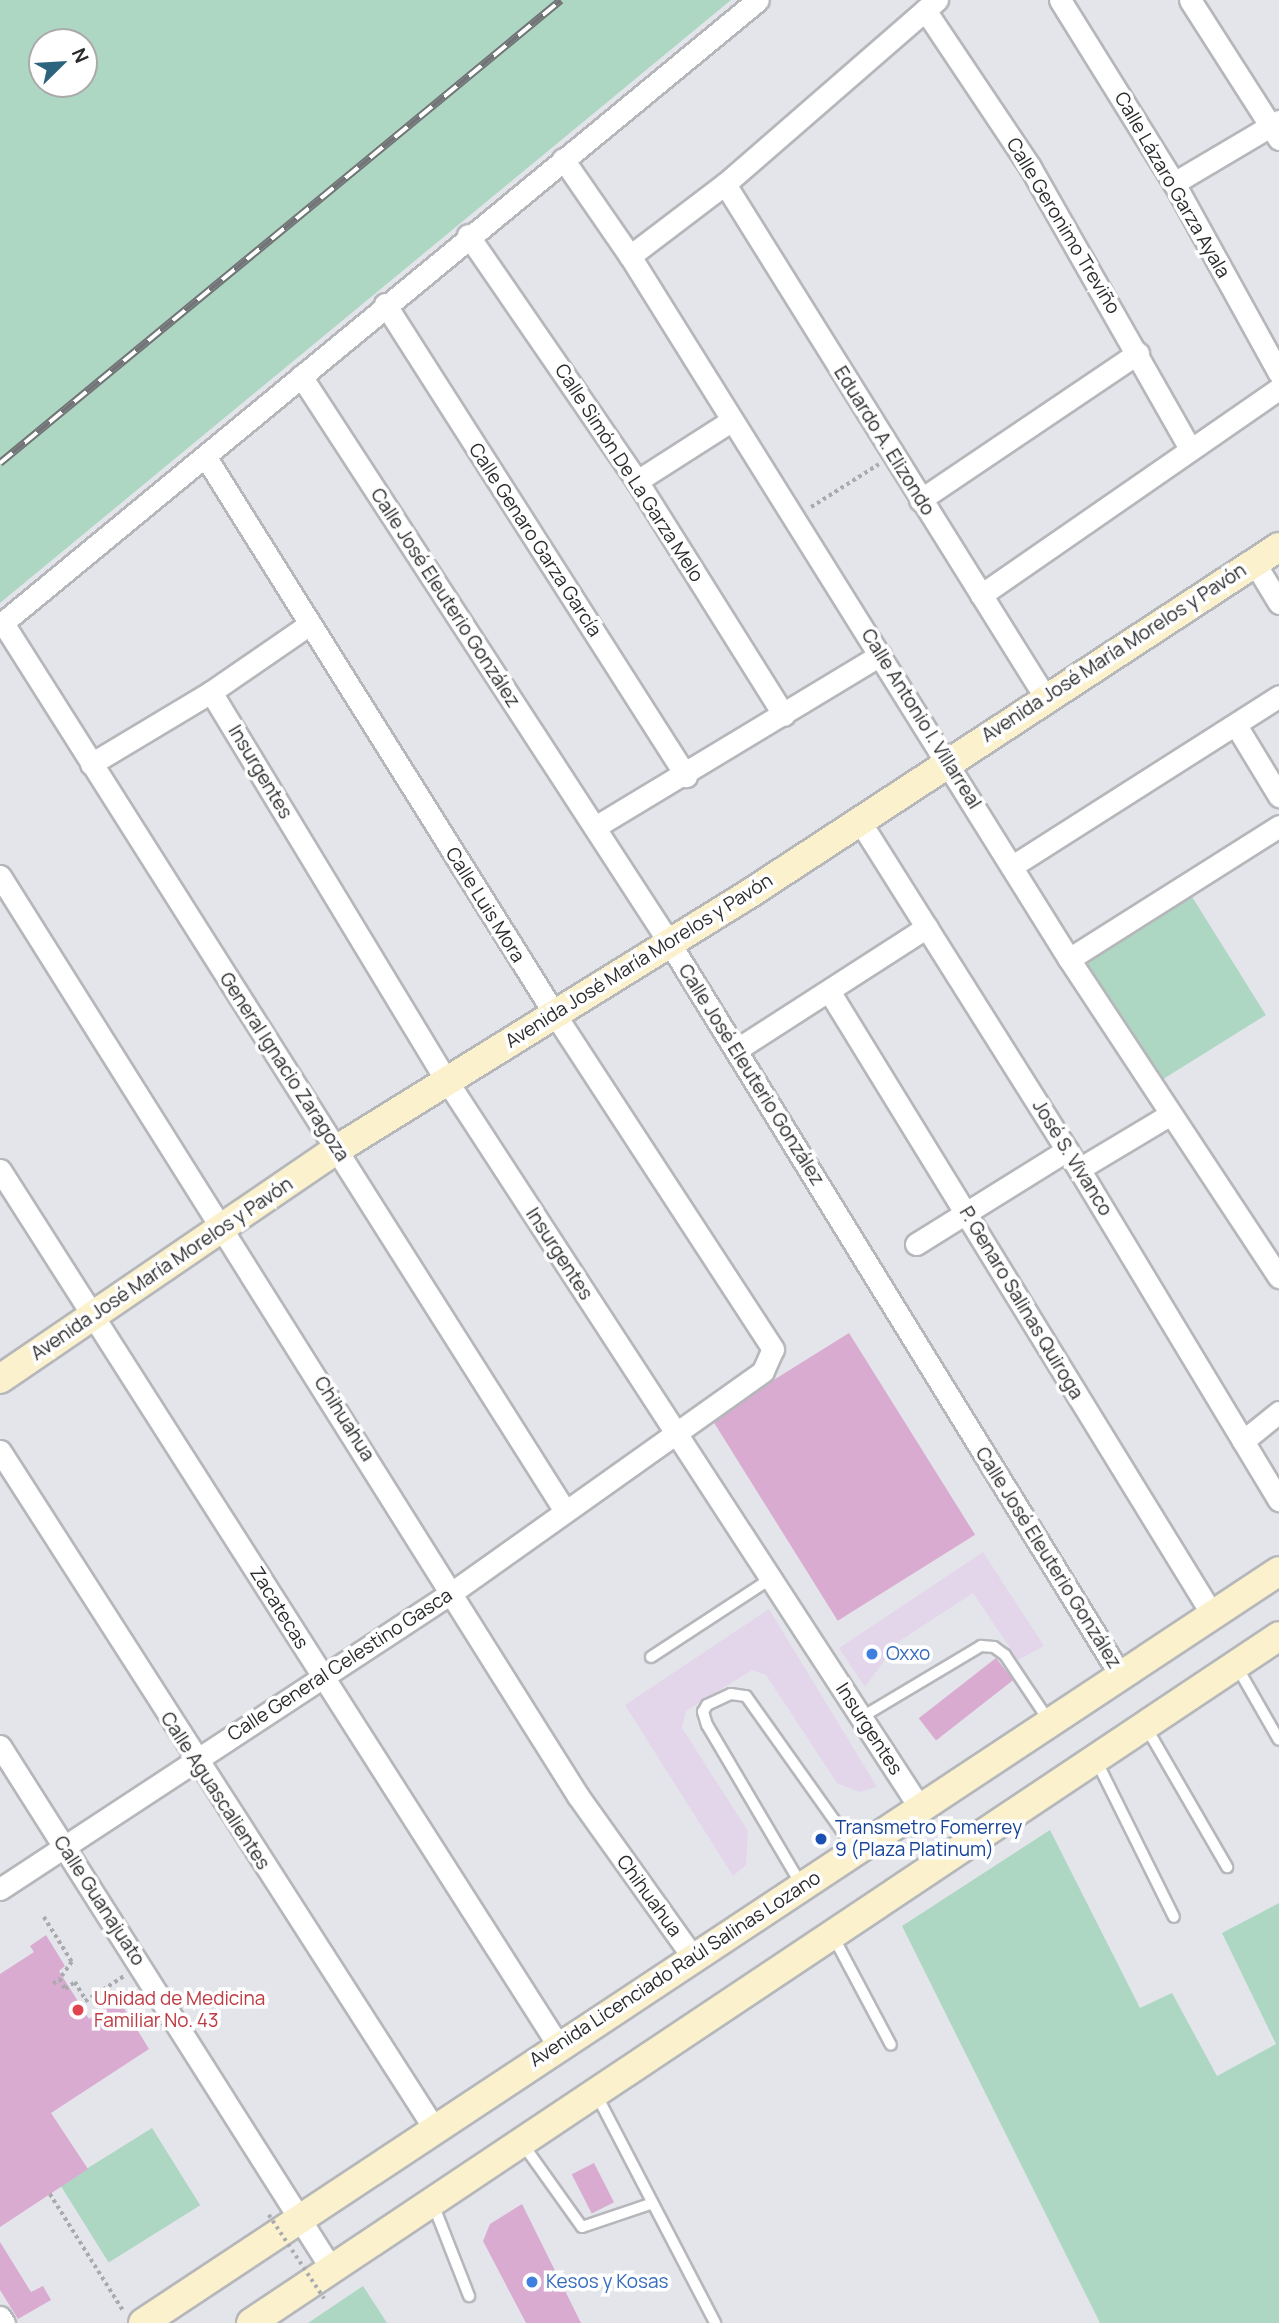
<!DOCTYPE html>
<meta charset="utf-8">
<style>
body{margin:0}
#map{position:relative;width:1279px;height:2323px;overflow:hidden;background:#e3e5ea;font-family:Manrope,sans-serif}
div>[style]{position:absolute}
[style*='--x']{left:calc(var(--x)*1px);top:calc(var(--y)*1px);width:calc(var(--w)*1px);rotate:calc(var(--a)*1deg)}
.commercial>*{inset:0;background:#e3d6ea}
.green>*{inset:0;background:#aed7c3;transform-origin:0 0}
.building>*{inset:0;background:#d9abd0;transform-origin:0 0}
.path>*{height:3.5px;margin-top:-1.75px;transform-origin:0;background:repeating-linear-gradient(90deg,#a9aaae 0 3.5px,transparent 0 7px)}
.roads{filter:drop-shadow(2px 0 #b5b7bb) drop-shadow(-2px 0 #b5b7bb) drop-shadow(0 2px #b5b7bb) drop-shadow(0 -2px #b5b7bb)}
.lane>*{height:10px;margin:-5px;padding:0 5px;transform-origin:5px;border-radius:5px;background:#fff}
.street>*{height:21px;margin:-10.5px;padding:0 10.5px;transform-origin:10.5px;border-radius:10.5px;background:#fff}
.secondary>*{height:28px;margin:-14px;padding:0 14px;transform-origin:14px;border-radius:14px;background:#fbf2cd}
.rail>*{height:8px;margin-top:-4px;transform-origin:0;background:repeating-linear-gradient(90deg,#fff 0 16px,#737477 0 32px);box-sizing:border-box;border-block:2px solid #737477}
.path-bridge>*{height:3.5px;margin-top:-1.75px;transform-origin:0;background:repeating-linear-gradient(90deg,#a9aaae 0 3.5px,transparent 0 7px)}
.dots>*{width:19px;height:19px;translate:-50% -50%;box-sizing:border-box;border:4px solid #fff;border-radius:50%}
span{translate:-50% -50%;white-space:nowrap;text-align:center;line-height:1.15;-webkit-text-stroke:7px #fff;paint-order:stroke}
.street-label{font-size:19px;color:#2a2b2d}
.shop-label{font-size:19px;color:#366cbe}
.left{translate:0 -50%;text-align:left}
.transit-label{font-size:19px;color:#164399}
.health-label{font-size:19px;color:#be3a42}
.north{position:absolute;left:28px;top:28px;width:70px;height:70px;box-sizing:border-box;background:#fff;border:2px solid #aaaaab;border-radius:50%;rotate:66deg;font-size:19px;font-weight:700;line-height:28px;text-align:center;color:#2a2b2d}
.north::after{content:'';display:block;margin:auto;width:24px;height:32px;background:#2c647e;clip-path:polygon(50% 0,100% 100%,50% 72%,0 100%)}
</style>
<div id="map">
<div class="commercial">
<i style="clip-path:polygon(983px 1552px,1044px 1646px,1018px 1660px,973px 1593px,898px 1642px,865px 1687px,839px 1648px)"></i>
<i style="clip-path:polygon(769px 1609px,877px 1787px,859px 1792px,837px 1783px,766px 1675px,752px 1670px,686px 1711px,682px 1728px,748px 1831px,746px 1865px,733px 1876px,625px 1705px)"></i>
</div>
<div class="green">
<i style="clip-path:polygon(evenodd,0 0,731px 0,0 603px,0 0,42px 42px,84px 42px,84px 84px,42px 84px,42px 42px)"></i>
<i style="left:1189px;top:892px;width:145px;height:129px;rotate:58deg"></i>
<i style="clip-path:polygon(1050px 1830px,1140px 2008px,1172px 1993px,1217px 2076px,1276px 2044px,1222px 1933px,1279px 1903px,1279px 2323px,1100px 2323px,902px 1926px)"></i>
<i style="left:152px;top:2128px;width:91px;height:108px;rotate:58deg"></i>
<i style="clip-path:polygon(363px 2286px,387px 2323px,308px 2323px)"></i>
</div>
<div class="building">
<i style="left:849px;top:1333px;width:238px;height:162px;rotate:58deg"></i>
<i style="left:996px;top:1658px;width:28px;height:98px;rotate:52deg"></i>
<i style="clip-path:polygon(46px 1935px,65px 1966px,59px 1971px,89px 2019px,119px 2000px,149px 2049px,51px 2113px,88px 2169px,0 2227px,0 1974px,34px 1952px,30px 1946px)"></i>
<i style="left:594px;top:2163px;width:44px;height:25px;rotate:63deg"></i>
<i style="clip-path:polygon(522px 2204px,581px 2323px,526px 2323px,483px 2241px,490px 2224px)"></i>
<i style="clip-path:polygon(0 2242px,31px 2292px,43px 2286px,51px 2300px,18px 2319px,0 2290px)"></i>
</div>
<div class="path">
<i style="--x:811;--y:507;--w:80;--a:-32.3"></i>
<i style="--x:44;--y:1917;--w:53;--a:58.1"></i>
<i style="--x:72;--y:1962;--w:21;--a:125"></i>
<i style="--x:60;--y:1979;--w:11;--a:63"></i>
<i style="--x:65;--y:1989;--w:12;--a:-35"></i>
<i style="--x:75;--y:1982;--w:21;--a:59"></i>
<i style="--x:53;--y:1984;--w:9;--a:-36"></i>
<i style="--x:79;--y:2005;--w:54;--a:-32.8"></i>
<i style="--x:50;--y:2194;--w:139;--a:57.9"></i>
</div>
<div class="roads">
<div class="lane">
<i style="--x:651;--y:1657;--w:142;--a:-33.2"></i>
<i style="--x:1236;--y:1665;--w:86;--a:60.2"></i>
<i style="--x:862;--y:1717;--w:139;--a:-30.8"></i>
<i style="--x:981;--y:1646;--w:13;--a:4"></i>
<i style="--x:994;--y:1647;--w:14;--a:36"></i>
<i style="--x:1005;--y:1655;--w:79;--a:56.3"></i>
<i style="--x:1146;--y:1727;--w:162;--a:59.9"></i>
<i style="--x:1096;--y:1760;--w:175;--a:63.6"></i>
<i style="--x:802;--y:1886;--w:187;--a:-120.5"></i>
<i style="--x:707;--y:1725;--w:14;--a:-107"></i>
<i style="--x:703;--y:1712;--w:8;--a:-60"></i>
<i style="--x:707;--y:1705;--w:26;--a:-25"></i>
<i style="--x:731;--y:1694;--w:15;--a:8"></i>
<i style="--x:746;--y:1696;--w:190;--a:54.6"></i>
<i style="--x:833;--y:1936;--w:123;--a:62"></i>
<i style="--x:596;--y:2094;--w:258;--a:62.5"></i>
<i style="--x:522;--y:2143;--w:103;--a:54.5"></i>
<i style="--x:582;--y:2227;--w:72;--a:-18.7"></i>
<i style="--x:433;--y:2204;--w:99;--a:68.6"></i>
</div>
<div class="street">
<i style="--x:1060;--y:0;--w:216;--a:58.1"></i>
<i style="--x:1174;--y:183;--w:217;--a:61.1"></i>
<i style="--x:1190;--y:0;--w:165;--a:57.4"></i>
<i style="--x:925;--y:10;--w:189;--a:56.2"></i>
<i style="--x:1030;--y:167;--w:324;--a:60.4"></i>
<i style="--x:563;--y:159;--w:118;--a:55.4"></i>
<i style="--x:630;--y:256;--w:829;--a:58.02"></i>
<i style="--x:1069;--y:959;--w:381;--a:56.6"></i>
<i style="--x:1174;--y:183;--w:122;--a:-30.6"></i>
<i style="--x:725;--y:184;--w:605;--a:58.04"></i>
<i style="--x:468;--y:235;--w:298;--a:55.5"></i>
<i style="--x:637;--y:481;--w:276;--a:57.9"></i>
<i style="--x:630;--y:256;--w:119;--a:-37.2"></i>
<i style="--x:725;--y:184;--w:281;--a:-41"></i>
<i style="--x:385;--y:304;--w:560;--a:57.47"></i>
<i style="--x:301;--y:376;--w:675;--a:56.97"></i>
<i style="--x:669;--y:942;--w:862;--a:58.38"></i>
<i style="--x:637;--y:481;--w:112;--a:-32.6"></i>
<i style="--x:920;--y:500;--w:263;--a:-34"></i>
<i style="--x:1254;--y:562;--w:48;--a:58.6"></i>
<i style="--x:981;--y:595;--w:362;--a:-34.7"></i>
<i style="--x:3;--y:623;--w:1051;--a:57.67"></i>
<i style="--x:0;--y:625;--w:982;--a:-39.51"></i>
<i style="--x:211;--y:692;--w:455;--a:58.8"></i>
<i style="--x:447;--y:1081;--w:867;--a:56.95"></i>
<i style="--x:1237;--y:727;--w:81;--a:58.7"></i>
<i style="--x:91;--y:764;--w:140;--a:-31"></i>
<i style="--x:211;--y:692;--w:118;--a:-34.6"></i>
<i style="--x:859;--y:820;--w:413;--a:57.8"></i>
<i style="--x:1079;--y:1169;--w:387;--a:58.9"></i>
<i style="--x:595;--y:827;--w:333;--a:-31.1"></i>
<i style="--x:1014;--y:865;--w:314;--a:-32.5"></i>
<i style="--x:0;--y:876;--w:1087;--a:57.86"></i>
<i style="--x:578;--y:1796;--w:198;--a:54.5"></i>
<i style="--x:1069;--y:959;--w:249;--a:-32.3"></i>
<i style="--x:829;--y:991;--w:734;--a:58.43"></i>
<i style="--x:736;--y:1050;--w:227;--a:-32.8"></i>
<i style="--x:1079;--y:1169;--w:107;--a:-30.9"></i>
<i style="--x:0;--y:1170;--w:1038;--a:57.47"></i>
<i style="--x:916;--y:1244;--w:178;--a:-31.9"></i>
<i style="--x:1243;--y:1441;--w:46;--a:-38.9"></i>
<i style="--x:0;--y:1451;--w:804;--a:57.34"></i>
<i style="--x:0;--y:1746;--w:620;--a:57.64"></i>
<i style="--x:0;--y:1889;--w:543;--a:-33.28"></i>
<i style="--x:454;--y:1591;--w:379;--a:-35.4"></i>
<i style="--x:763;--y:1371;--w:24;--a:-66"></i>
<i style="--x:773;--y:1349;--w:401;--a:-123.1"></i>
<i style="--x:554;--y:1013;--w:657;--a:-122.07"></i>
<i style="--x:0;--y:2317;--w:7;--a:56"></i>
</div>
<div class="secondary">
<i style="--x:0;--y:1379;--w:407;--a:-34.3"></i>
<i style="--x:336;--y:1150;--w:493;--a:-31.8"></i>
<i style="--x:755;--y:890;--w:626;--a:-33.21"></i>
<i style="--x:143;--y:2323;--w:1362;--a:-33.5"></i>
<i style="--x:251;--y:2323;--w:1236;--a:-33.75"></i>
</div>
</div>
<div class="rail">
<i style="--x:0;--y:463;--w:727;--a:-39.53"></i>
</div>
<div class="path-bridge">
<i style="--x:269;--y:2215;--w:100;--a:56.5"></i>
</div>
<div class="dots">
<i style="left:872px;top:1654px;background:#3f7fe0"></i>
<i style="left:821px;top:1839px;background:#1a4fb4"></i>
<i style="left:78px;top:2010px;background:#e0444e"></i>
<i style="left:532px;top:2282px;background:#3f7fe0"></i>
</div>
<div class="street-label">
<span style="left:1172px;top:185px;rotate:60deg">Calle Lázaro Garza Ayala</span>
<span style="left:1063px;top:226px;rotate:59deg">Calle Geronimo Treviño</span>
<span style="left:884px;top:441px;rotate:58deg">Eduardo A. Elizondo</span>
<span style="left:629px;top:473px;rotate:57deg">Calle Simón De La Garza Melo</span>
<span style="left:535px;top:540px;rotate:57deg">Calle Genaro Garza García</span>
<span style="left:445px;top:598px;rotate:57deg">Calle José Eleuterio González</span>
<span style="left:1114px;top:653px;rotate:-33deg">Avenida José María Morelos y Pavón</span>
<span style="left:921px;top:719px;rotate:58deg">Calle Antonio I. Villarreal</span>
<span style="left:260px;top:772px;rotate:59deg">Insurgentes</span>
<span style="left:485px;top:905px;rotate:58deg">Calle Luis Mora</span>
<span style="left:639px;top:961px;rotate:-32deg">Avenida José María Morelos y Pavón</span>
<span style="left:284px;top:1067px;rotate:57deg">General Ignacio Zaragoza</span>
<span style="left:751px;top:1075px;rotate:58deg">Calle José Eleuterio González</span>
<span style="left:1072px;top:1158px;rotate:58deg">José S. Vivanco</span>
<span style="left:559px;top:1254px;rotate:57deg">Insurgentes</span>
<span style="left:162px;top:1269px;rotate:-34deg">Avenida José María Morelos y Pavón</span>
<span style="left:1021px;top:1303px;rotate:59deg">P. Genaro Salinas Quiroga</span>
<span style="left:344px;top:1419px;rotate:58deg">Chihuahua</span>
<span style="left:1048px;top:1558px;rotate:58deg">Calle José Eleuterio González</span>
<span style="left:279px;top:1608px;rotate:58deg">Zacatecas</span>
<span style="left:340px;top:1665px;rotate:-33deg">Calle General Celestino Gasca</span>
<span style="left:869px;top:1729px;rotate:57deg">Insurgentes</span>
<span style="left:215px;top:1791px;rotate:57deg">Calle Aguascalientes</span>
<span style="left:649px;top:1896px;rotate:54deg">Chihuahua</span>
<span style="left:99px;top:1901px;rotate:57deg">Calle Guanajuato</span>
<span style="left:675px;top:1969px;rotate:-33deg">Avenida Licenciado Raúl Salinas Lozano</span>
</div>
<div class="shop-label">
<span class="left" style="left:886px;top:1654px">Oxxo</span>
<span class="left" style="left:546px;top:2282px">Kesos y Kosas</span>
</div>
<div class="transit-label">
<span class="left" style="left:835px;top:1839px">Transmetro Fomerrey<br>9 (Plaza Platinum)</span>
</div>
<div class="health-label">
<span class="left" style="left:94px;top:2010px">Unidad de Medicina<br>Familiar No. 43</span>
</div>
<div class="north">N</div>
</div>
